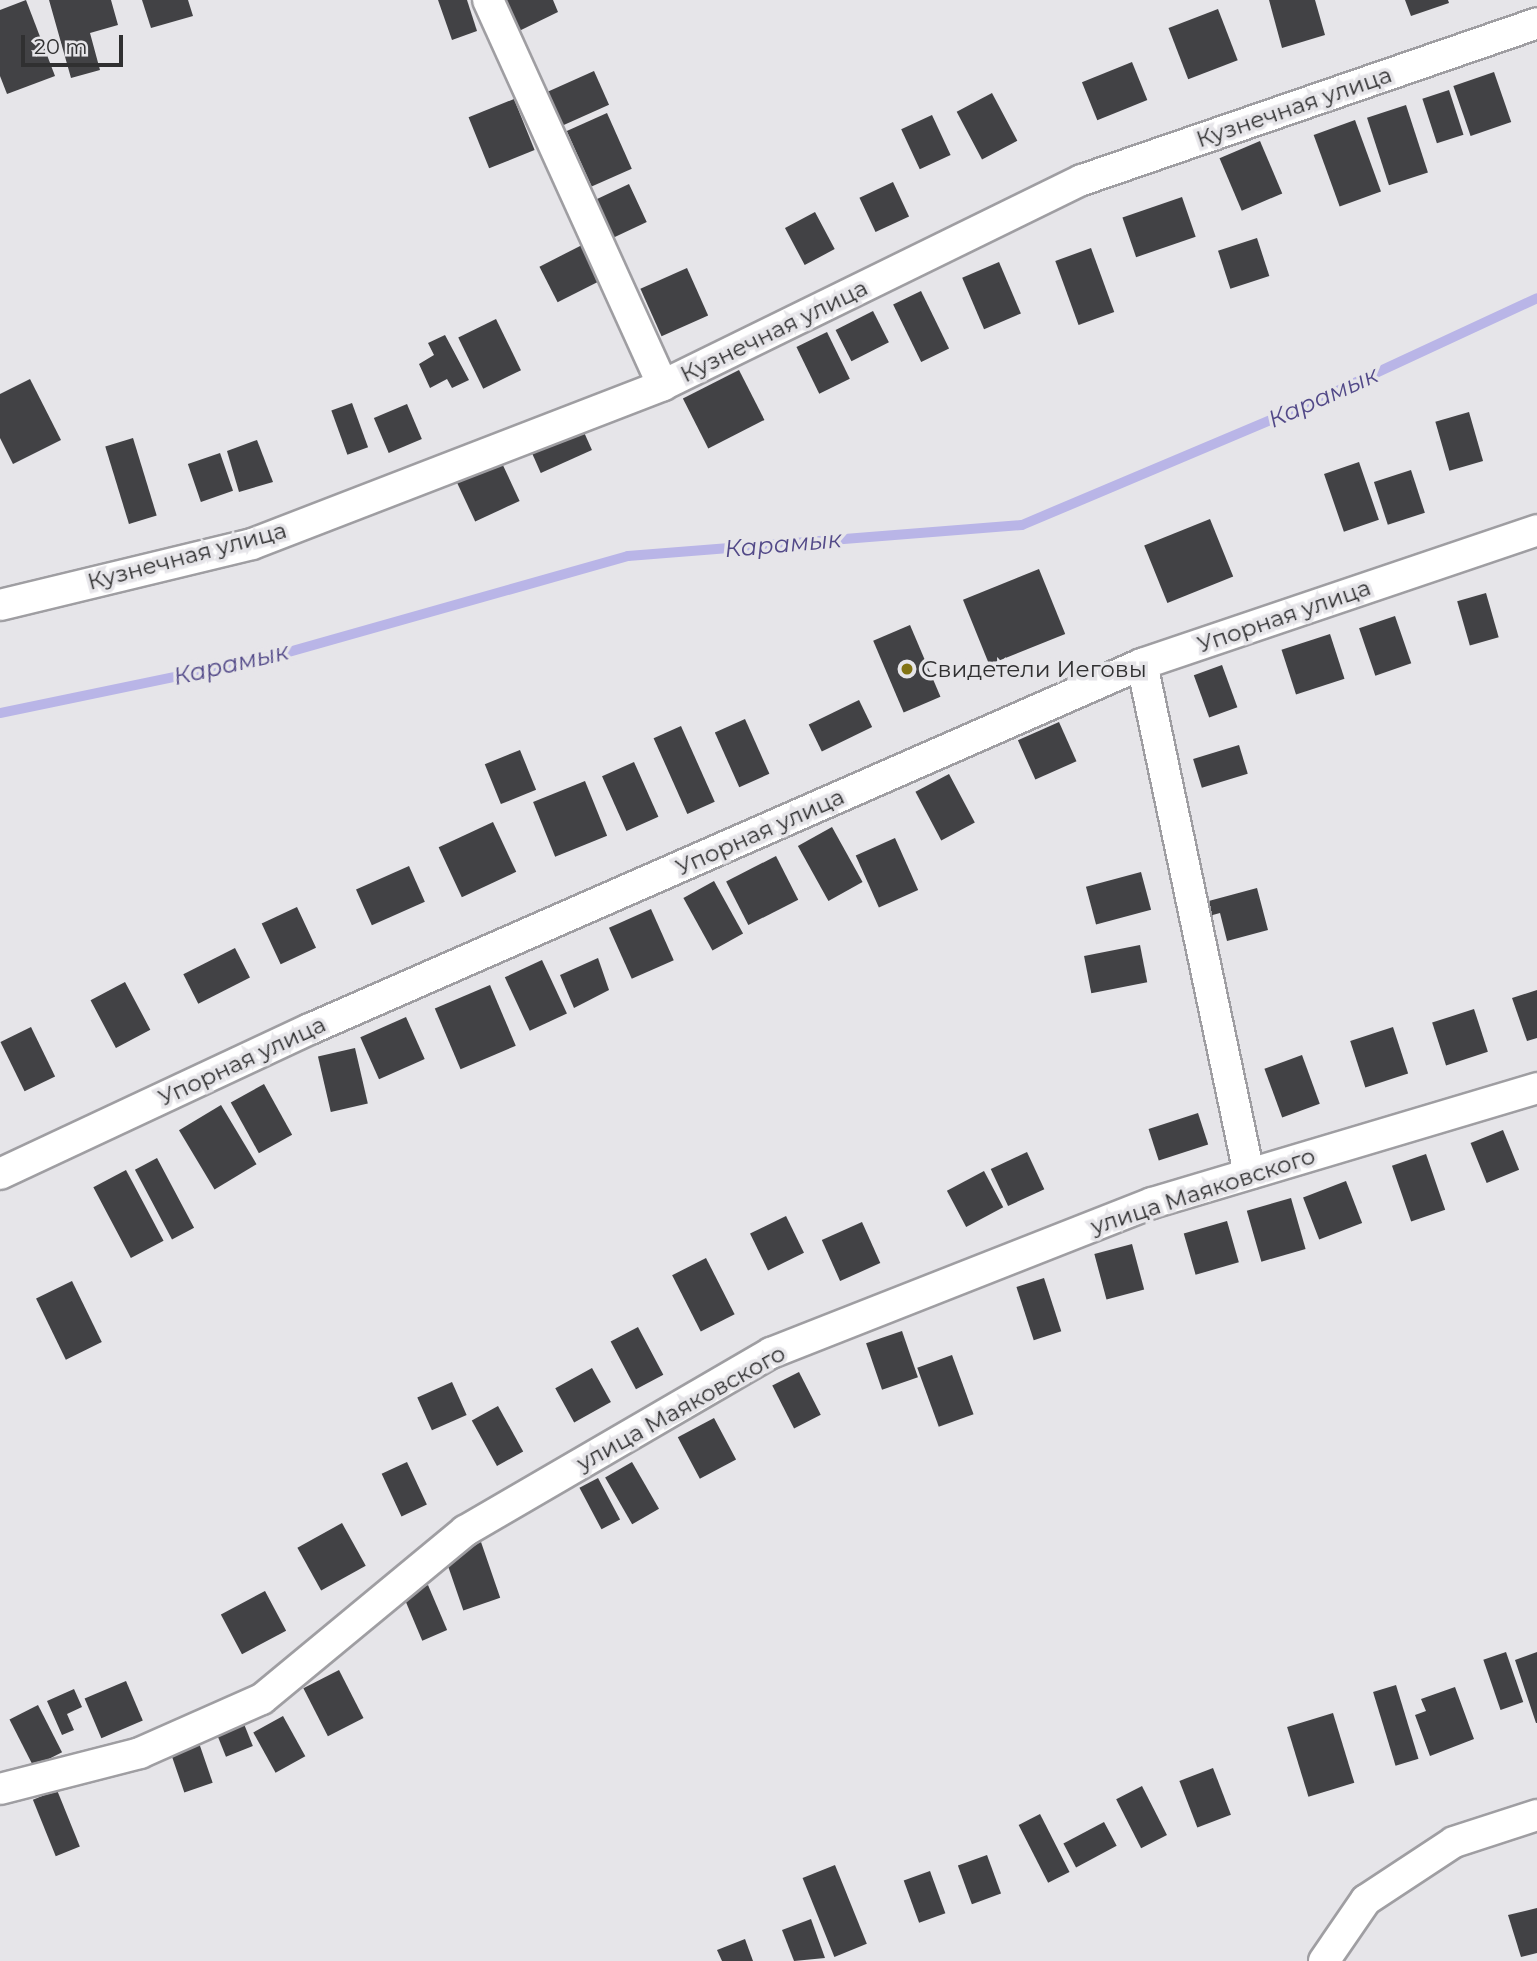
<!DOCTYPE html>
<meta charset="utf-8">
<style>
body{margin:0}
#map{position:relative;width:1537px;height:1961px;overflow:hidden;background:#e6e5e9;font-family:Montserrat,sans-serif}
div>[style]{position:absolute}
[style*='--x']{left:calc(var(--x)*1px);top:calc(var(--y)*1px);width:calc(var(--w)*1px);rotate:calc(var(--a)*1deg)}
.stream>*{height:10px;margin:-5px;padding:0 5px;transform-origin:5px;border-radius:5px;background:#b9b5e7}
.building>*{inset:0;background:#424245;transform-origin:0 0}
.roads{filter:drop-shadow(2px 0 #9f9ea2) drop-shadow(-2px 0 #9f9ea2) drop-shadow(0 2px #9f9ea2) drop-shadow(0 -2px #9f9ea2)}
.street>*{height:30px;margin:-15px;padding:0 15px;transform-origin:15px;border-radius:15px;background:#fff}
.dots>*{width:19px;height:19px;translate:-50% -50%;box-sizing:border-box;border:4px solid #e6e5e9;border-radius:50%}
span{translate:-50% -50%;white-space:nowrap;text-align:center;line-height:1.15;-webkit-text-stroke:7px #e6e5e9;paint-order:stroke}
.street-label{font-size:23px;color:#303031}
.poi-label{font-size:23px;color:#303031}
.left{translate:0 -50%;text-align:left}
.water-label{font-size:24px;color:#524988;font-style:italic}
.scale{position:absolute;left:21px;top:35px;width:102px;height:32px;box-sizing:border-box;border:4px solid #303031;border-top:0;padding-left:9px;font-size:21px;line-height:24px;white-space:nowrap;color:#303031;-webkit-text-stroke:5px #e6e5e9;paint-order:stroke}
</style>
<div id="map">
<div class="stream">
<i style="--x:0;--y:713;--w:277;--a:-11.7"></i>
<i style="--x:271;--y:657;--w:371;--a:-15.8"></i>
<i style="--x:628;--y:556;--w:395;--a:-4.5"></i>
<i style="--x:1022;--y:525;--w:326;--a:-22.9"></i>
<i style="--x:1322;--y:398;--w:237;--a:-24.9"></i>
</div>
<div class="building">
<i style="clip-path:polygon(26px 0,55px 76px,7px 94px,0 76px,0 10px)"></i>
<i style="clip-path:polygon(49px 0,111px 0,118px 25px,90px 33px,100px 70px,71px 78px)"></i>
<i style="clip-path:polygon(142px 0,188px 0,193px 16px,151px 28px)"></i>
<i style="clip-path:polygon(438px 0,467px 0,477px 31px,452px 40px)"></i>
<i style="clip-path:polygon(504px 0,553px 0,558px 12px,519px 31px)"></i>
<i style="clip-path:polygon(1269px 0,1315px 0,1325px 35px,1282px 48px)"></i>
<i style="clip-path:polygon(1405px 0,1448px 0,1449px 3px,1411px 16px)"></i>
<i style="left:1218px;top:9px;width:55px;height:53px;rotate:69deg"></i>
<i style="left:1132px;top:62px;width:41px;height:54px;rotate:68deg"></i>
<i style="left:594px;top:71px;width:37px;height:52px;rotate:66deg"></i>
<i style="left:1494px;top:72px;width:53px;height:43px;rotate:71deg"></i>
<i style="left:1449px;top:90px;width:47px;height:28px;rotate:72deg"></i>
<i style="left:992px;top:93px;width:54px;height:40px;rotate:62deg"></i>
<i style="left:514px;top:99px;width:55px;height:49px;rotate:68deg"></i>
<i style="left:1406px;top:105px;width:71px;height:41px;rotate:72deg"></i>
<i style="left:607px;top:113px;width:61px;height:44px;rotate:66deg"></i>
<i style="left:932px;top:115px;width:44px;height:34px;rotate:65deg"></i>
<i style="left:1355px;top:120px;width:76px;height:44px;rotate:70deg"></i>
<i style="left:1260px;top:141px;width:57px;height:44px;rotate:67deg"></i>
<i style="left:893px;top:182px;width:38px;height:37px;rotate:65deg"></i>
<i style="left:629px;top:184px;width:42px;height:37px;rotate:65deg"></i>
<i style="left:1182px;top:197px;width:42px;height:63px;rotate:71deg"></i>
<i style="left:815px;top:212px;width:42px;height:34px;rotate:62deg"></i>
<i style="left:1257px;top:238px;width:40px;height:41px;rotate:72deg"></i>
<i style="left:584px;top:244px;width:40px;height:50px;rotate:63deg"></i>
<i style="left:1091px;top:248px;width:68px;height:38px;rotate:70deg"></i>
<i style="left:999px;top:262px;width:56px;height:40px;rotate:67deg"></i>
<i style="left:687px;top:268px;width:52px;height:51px;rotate:66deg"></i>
<i style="left:921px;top:291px;width:64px;height:31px;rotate:64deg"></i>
<i style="left:873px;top:311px;width:35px;height:42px;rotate:63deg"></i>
<i style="left:496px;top:319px;width:57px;height:42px;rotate:64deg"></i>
<i style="left:827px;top:332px;width:52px;height:34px;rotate:64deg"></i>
<i style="clip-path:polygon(445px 335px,469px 380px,452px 388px,447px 379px,430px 388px,419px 364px,434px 355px,428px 343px)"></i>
<i style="left:739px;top:370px;width:56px;height:63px;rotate:63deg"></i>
<i style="clip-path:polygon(30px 379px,61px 440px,13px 464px,0 438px,0 394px)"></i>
<i style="left:352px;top:403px;width:47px;height:22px;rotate:70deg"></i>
<i style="left:407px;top:404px;width:38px;height:36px;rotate:67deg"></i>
<i style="left:1469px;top:412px;width:51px;height:35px;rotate:74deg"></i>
<i style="left:583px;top:430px;width:22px;height:56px;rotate:66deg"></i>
<i style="left:133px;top:438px;width:81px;height:29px;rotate:73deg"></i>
<i style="clip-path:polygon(257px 440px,273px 482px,239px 492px,227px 451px)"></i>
<i style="left:220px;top:453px;width:40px;height:34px;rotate:71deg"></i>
<i style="left:501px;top:461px;width:44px;height:49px;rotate:65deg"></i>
<i style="left:1359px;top:462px;width:61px;height:37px;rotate:71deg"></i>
<i style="left:1411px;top:470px;width:45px;height:39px;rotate:72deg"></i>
<i style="left:1210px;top:519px;width:62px;height:71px;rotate:68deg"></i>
<i style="left:1039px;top:569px;width:70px;height:82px;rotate:68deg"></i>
<i style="left:1486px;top:593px;width:46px;height:30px;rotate:74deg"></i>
<i style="left:1395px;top:616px;width:50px;height:38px;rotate:71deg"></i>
<i style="left:910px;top:625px;width:78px;height:40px;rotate:67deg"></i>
<i style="left:1330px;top:634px;width:47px;height:51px;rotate:72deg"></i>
<i style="left:1222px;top:665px;width:45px;height:30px;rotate:70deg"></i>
<i style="left:859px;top:700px;width:30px;height:56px;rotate:64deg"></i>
<i style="left:745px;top:719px;width:60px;height:33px;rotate:66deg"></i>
<i style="left:1059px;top:722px;width:43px;height:45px;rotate:66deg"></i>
<i style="left:681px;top:726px;width:83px;height:30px;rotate:66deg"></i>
<i style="left:1239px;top:745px;width:30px;height:48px;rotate:73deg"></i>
<i style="left:520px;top:750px;width:43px;height:38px;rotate:68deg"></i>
<i style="left:634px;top:762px;width:60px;height:35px;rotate:66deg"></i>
<i style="left:949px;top:774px;width:55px;height:38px;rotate:62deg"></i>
<i style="left:585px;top:781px;width:59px;height:56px;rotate:68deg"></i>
<i style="left:493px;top:822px;width:55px;height:60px;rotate:65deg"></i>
<i style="left:832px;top:827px;width:63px;height:39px;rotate:61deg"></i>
<i style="left:895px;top:838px;width:57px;height:43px;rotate:66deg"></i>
<i style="left:776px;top:856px;width:49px;height:56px;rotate:63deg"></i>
<i style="left:409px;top:866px;width:39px;height:58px;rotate:66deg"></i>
<i style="left:1141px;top:872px;width:39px;height:57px;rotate:75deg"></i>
<i style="left:714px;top:881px;width:60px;height:35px;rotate:61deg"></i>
<i style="clip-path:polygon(1257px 888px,1268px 930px,1227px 941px,1220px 913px,1209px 916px,1205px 902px)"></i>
<i style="left:297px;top:907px;width:45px;height:39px;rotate:65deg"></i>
<i style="left:651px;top:909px;width:56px;height:46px;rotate:66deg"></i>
<i style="left:1140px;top:945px;width:38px;height:57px;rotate:79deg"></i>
<i style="left:235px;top:948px;width:33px;height:58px;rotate:63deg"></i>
<i style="clip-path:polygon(598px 958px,609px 990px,574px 1008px,560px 975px)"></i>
<i style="left:542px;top:960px;width:59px;height:41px;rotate:65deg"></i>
<i style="left:125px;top:982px;width:54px;height:39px;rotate:62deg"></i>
<i style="left:490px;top:985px;width:66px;height:60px;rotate:67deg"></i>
<i style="clip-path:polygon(1537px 990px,1537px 1038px,1527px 1041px,1512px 998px)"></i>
<i style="left:1474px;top:1009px;width:45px;height:44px;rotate:72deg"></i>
<i style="left:406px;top:1017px;width:46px;height:50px;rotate:66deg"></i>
<i style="left:31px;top:1027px;width:55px;height:34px;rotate:64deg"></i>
<i style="left:1393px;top:1027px;width:49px;height:45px;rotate:72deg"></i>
<i style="left:355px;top:1048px;width:57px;height:38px;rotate:77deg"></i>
<i style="left:1302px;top:1055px;width:52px;height:40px;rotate:70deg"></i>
<i style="left:264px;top:1084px;width:58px;height:38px;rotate:61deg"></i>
<i style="left:221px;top:1105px;width:69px;height:49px;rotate:59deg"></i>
<i style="left:1198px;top:1113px;width:33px;height:52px;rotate:72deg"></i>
<i style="left:1503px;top:1130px;width:43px;height:35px;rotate:68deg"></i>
<i style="left:1027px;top:1152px;width:41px;height:40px;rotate:65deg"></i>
<i style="left:1426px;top:1154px;width:59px;height:36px;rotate:71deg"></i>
<i style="left:157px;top:1158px;width:79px;height:25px;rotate:62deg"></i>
<i style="left:126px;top:1170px;width:80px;height:37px;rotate:62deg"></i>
<i style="left:984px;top:1171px;width:41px;height:42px;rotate:62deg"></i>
<i style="left:1346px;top:1181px;width:45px;height:46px;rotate:69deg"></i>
<i style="left:1291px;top:1198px;width:53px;height:46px;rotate:74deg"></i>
<i style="left:786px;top:1216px;width:41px;height:40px;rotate:64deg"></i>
<i style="left:1227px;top:1221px;width:43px;height:45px;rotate:74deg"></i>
<i style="left:862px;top:1222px;width:45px;height:44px;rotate:66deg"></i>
<i style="left:1132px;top:1244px;width:47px;height:39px;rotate:75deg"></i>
<i style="left:706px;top:1258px;width:63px;height:38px;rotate:63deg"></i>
<i style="left:1044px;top:1278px;width:56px;height:29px;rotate:72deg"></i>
<i style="left:72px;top:1281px;width:68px;height:40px;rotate:64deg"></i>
<i style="left:638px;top:1327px;width:54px;height:31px;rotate:62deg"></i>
<i style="left:902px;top:1331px;width:49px;height:38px;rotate:71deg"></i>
<i style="left:952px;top:1355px;width:63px;height:37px;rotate:70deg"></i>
<i style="left:592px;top:1368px;width:39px;height:42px;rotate:61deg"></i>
<i style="left:799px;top:1372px;width:48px;height:30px;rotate:63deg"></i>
<i style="left:452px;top:1382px;width:36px;height:38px;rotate:66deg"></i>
<i style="left:498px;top:1406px;width:52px;height:30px;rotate:61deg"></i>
<i style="left:714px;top:1418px;width:47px;height:41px;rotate:62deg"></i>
<i style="left:407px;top:1462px;width:47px;height:28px;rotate:65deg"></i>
<i style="left:632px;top:1462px;width:54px;height:31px;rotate:60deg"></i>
<i style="left:598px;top:1478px;width:47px;height:21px;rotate:62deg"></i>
<i style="left:342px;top:1523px;width:49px;height:51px;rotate:61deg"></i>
<i style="left:481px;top:1542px;width:59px;height:39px;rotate:71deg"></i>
<i style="left:428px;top:1585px;width:49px;height:27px;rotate:67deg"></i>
<i style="left:265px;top:1591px;width:45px;height:50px;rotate:62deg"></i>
<i style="left:1506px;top:1652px;width:53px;height:24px;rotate:71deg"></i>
<i style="clip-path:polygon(1537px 1652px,1537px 1723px,1536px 1723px,1515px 1660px)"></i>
<i style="left:339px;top:1670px;width:54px;height:40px;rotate:63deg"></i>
<i style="left:126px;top:1681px;width:43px;height:45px;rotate:67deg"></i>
<i style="left:1396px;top:1685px;width:77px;height:24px;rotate:73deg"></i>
<i style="clip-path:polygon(1455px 1687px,1474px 1739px,1430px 1756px,1415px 1715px,1426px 1711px,1421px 1699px)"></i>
<i style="clip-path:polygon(74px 1689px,82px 1707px,67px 1714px,74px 1730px,62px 1735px,47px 1701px)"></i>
<i style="left:38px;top:1705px;width:53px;height:32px;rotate:63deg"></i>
<i style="left:1333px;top:1713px;width:73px;height:48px;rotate:73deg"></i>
<i style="left:283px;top:1716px;width:46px;height:34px;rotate:61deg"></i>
<i style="left:242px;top:1719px;width:29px;height:29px;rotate:68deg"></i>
<i style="left:199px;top:1743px;width:42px;height:30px;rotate:71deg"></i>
<i style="left:1213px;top:1768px;width:50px;height:36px;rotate:69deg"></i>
<i style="left:1142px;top:1786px;width:55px;height:29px;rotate:63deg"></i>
<i style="left:57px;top:1790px;width:61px;height:26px;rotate:68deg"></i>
<i style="left:1040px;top:1814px;width:65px;height:24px;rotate:63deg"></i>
<i style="left:1104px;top:1822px;width:27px;height:46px;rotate:62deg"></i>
<i style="left:987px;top:1855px;width:41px;height:31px;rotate:70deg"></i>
<i style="left:835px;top:1865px;width:85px;height:35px;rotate:68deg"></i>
<i style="left:930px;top:1871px;width:45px;height:28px;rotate:70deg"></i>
<i style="clip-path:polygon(1537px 1908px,1537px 1953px,1521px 1957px,1508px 1915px)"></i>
<i style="clip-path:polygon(811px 1919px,825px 1958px,794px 1961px,782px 1930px)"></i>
<i style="clip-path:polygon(745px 1939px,753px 1961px,722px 1961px,717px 1950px)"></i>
</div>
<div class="roads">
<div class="street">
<i style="--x:488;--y:0;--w:423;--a:65.6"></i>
<i style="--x:0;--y:605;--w:259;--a:-13.6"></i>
<i style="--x:252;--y:544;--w:441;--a:-21.1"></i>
<i style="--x:663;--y:385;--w:466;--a:-26.1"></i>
<i style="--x:1082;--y:180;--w:481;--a:-19"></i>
<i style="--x:1142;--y:664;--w:521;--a:78.15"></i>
<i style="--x:0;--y:1174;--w:342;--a:-25.1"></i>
<i style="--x:310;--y:1029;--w:909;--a:-23.69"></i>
<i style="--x:1142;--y:664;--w:417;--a:-18.7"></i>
<i style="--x:0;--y:1789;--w:145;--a:-14.4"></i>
<i style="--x:140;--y:1753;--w:133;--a:-23.9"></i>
<i style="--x:262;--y:1699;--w:264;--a:-39.6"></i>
<i style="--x:465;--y:1531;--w:354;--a:-30.2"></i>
<i style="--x:771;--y:1353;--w:409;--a:-21.5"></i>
<i style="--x:1152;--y:1203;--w:402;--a:-16.6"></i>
<i style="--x:1324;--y:1961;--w:74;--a:-55.5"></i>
<i style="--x:1366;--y:1900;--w:105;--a:-33.4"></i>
<i style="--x:1454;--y:1842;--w:87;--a:-18"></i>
</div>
</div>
<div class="dots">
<i style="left:907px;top:669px;background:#827314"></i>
</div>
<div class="street-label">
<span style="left:1294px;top:107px;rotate:-19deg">Кузнечная улица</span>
<span style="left:774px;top:331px;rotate:-26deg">Кузнечная улица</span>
<span style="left:187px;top:556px;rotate:-15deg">Кузнечная улица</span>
<span style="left:1284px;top:616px;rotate:-19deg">Упорная улица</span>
<span style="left:760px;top:832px;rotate:-24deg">Упорная улица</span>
<span style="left:242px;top:1061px;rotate:-25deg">Упорная улица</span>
<span style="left:1203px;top:1191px;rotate:-18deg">улица Маяковского</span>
<span style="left:681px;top:1408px;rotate:-29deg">улица Маяковского</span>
</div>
<div class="poi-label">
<span class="left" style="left:921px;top:669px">Свидетели Иеговы</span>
</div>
<div class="water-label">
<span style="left:1323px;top:397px;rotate:-24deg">Карамык</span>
<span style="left:783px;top:544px;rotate:-5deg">Карамык</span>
<span style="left:231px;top:664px;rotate:-13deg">Карамык</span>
</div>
<div class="scale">20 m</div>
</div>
